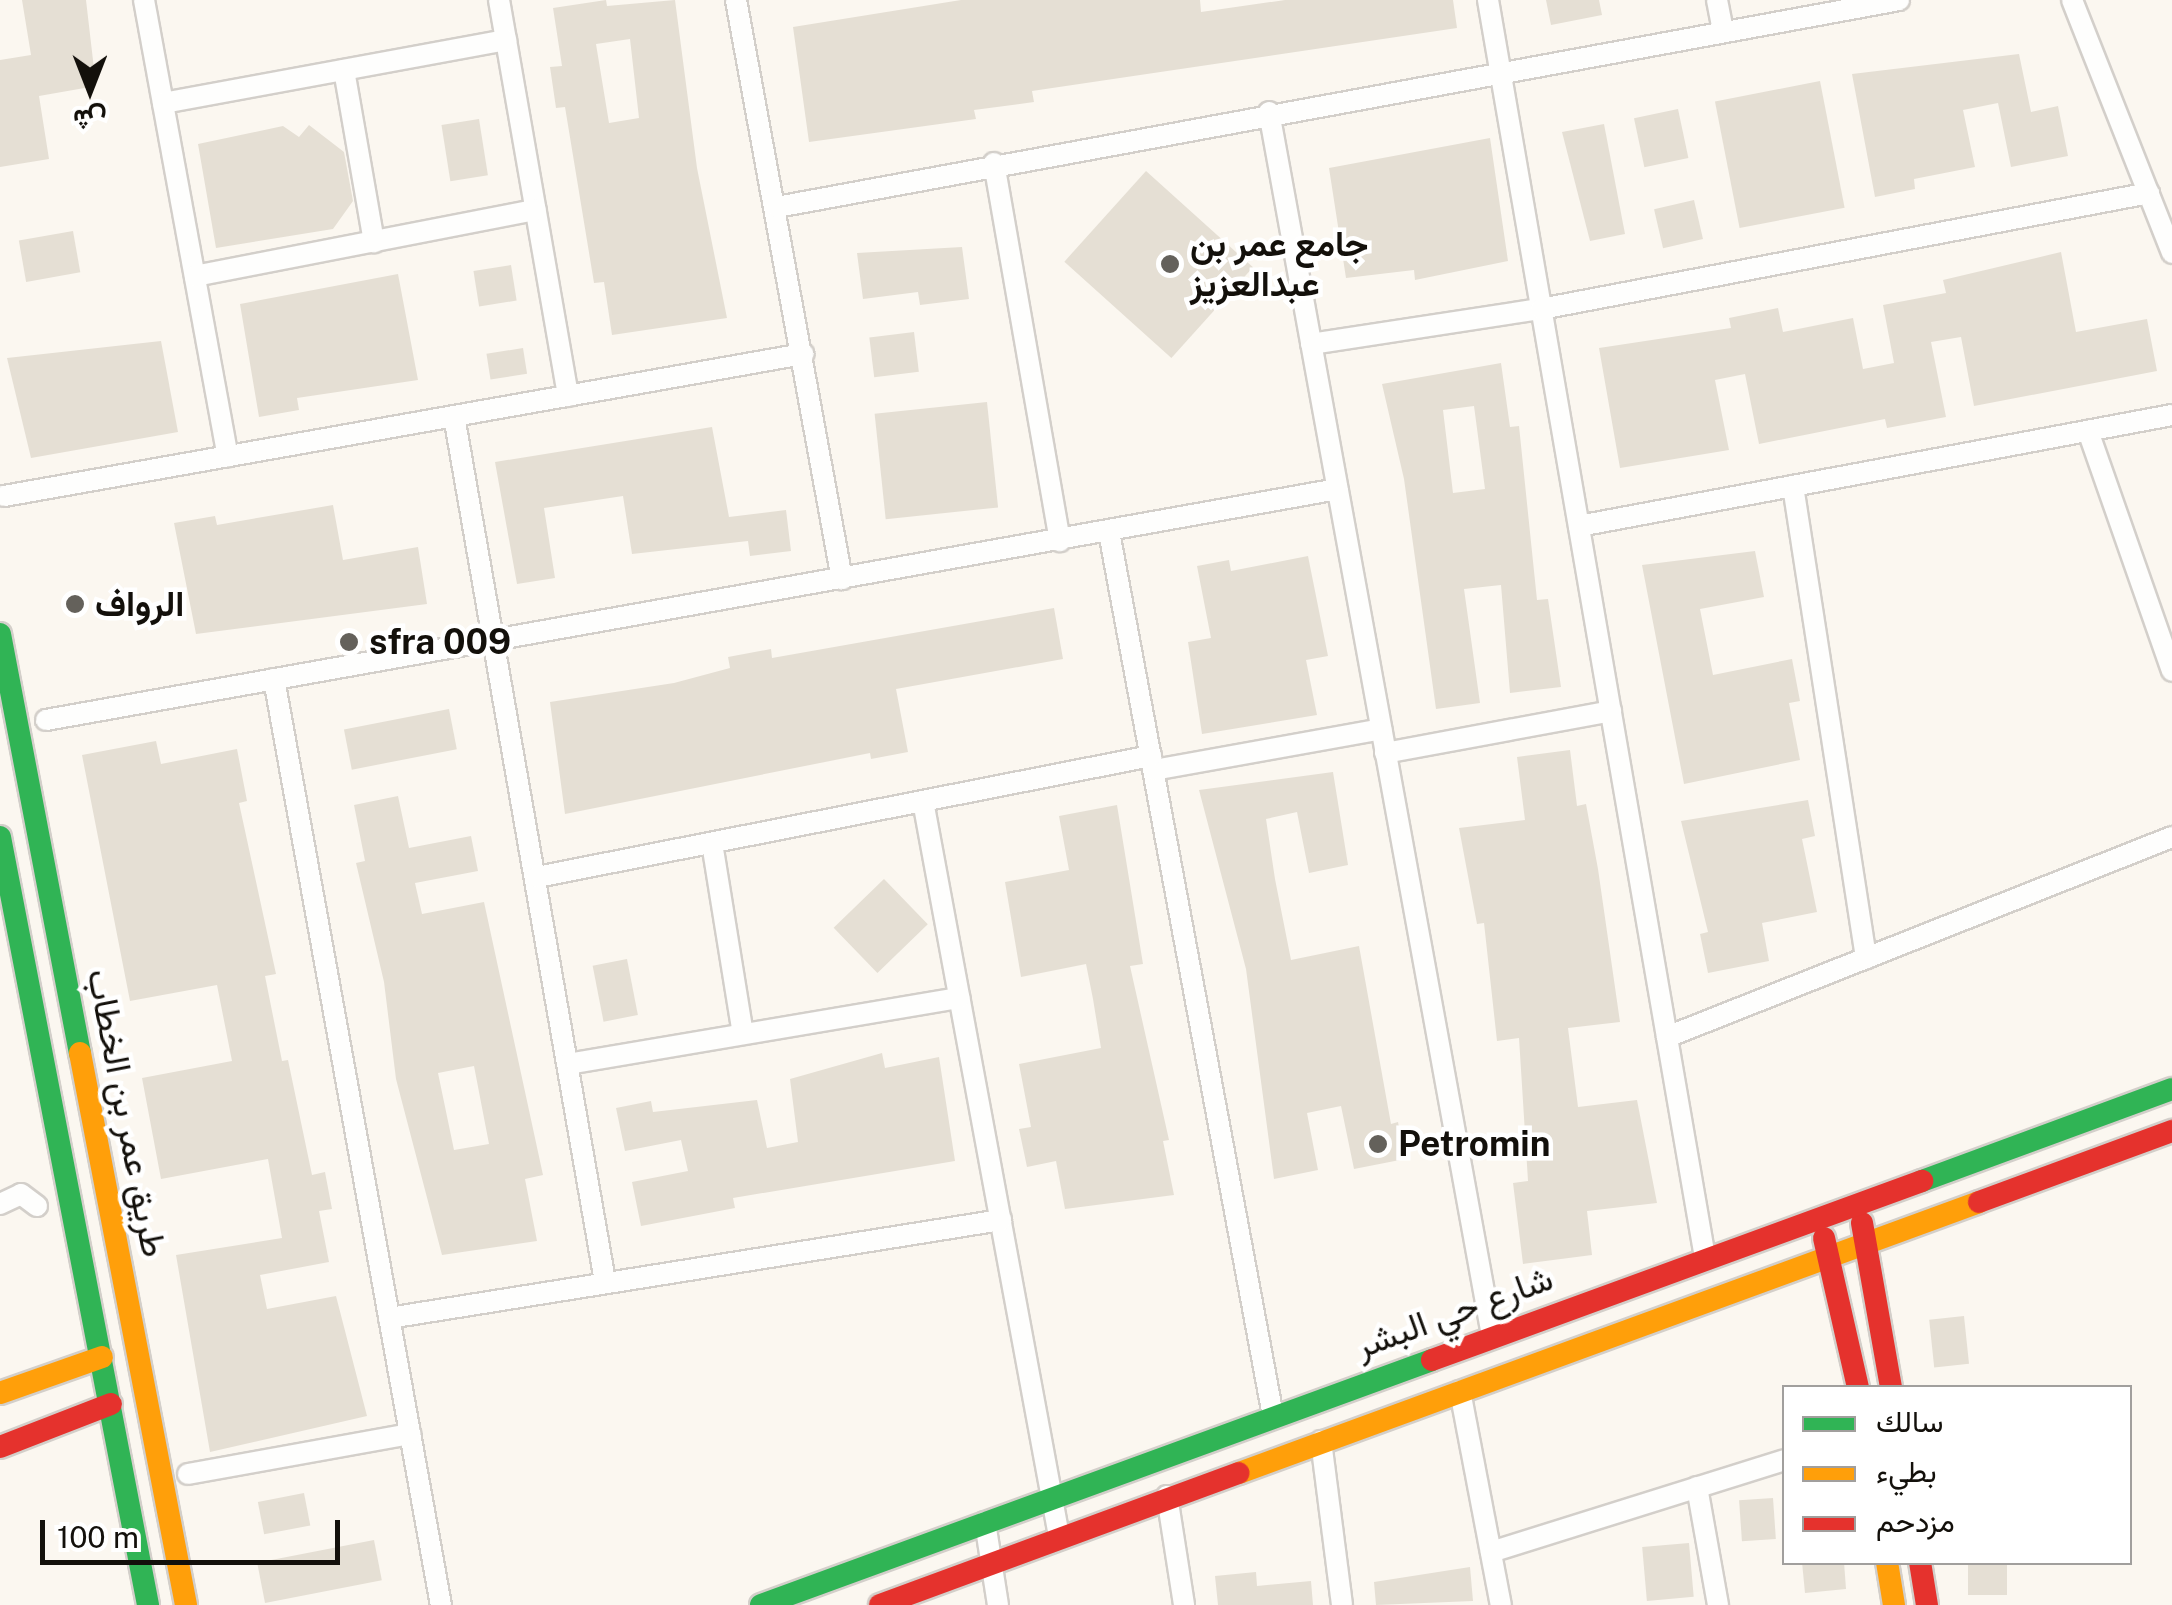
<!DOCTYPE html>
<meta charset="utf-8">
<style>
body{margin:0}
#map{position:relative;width:2172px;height:1605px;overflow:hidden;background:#fbf7f0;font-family:"Public Sans",Vazirmatn,sans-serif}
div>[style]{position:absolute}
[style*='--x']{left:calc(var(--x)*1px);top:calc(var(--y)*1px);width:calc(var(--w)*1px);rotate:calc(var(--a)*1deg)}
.building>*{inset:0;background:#e5dfd4;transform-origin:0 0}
.roads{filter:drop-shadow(2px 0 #d3cfca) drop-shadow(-2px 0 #d3cfca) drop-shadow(0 2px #d3cfca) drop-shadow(0 -2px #d3cfca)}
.street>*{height:20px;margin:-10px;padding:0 10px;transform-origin:10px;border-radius:10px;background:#fefefd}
.fast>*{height:22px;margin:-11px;padding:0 11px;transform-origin:11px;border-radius:11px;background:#30b455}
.slow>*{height:22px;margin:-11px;padding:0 11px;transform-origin:11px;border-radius:11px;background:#ff9f0a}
.jam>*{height:22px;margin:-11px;padding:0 11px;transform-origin:11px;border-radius:11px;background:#e5322d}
.dots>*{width:28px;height:28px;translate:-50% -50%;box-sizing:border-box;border:5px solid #fff;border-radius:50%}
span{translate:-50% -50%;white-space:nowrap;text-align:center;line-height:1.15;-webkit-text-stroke:9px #fff;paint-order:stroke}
.poi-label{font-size:35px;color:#13100b;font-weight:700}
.left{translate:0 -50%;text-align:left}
.street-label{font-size:35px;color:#13100b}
.legend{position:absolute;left:1782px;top:1385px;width:350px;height:180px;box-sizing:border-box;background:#fff;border:2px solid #a19f9d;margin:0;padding:12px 18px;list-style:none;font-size:30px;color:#13100b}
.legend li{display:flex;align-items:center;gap:20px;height:50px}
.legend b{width:50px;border:2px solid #a19f9d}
.north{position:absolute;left:40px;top:40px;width:100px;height:100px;-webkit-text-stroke:8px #fff;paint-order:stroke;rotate:180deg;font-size:28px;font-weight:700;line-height:40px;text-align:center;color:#13100b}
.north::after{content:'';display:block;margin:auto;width:35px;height:45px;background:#13100b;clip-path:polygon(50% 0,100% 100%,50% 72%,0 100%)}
.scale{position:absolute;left:40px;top:1520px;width:300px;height:45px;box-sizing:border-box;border:5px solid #13100b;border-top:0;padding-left:12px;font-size:30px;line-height:35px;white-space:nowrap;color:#13100b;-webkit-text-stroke:8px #fff;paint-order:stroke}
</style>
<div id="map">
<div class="building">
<i style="clip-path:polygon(22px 0,86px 0,96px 86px,39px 96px,49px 159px,0 167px,0 60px,31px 55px)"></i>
<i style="clip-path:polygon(evenodd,606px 0,607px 6px,675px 0,697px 168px,727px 318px,612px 335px,604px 282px,594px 283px,565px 107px,556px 108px,550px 67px,562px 66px,553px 8px,606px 0,630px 39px,639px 118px,609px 123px,596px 44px,630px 39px)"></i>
<i style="clip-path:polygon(961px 0,1200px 0,1201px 12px,1285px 0,1453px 0,1457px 28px,1032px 91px,1034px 102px,974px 110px,976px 119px,809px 142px,793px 27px)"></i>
<i style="clip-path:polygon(1546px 0,1599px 0,1602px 15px,1551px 25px)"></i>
<i style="clip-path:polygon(2019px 54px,2031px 112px,2058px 106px,2068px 156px,2011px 167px,1998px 103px,1963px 110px,1975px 167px,1914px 179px,1915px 189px,1875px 197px,1852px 74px)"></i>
<i style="left:1820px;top:81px;width:129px;height:107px;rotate:79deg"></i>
<i style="left:1678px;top:109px;width:50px;height:45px;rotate:78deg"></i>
<i style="left:479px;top:119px;width:57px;height:38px;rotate:81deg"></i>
<i style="clip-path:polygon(1604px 124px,1625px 234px,1590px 241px,1562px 132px)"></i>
<i style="clip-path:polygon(309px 125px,344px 152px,353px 201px,333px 229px,216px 248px,198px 144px,283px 126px,299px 137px)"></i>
<i style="clip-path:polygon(1490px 138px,1508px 261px,1415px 280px,1414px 270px,1346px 278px,1329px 168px)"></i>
<i style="left:1146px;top:171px;width:144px;height:122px;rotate:42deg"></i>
<i style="left:1694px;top:200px;width:40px;height:41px;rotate:77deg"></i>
<i style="left:73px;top:231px;width:42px;height:55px;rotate:80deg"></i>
<i style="clip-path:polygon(962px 247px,969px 299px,920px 305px,918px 292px,863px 299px,857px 253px)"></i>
<i style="clip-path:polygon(2061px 252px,2076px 332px,2147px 319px,2157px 371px,1974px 406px,1961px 337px,1931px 342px,1946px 417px,1887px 428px,1885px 419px,1759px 444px,1745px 374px,1715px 380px,1729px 450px,1620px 468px,1599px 348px,1731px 328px,1729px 318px,1778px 308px,1783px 332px,1853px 318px,1863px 369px,1894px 363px,1883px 305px,1946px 293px,1943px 280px)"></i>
<i style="left:511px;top:265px;width:36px;height:38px;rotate:81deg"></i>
<i style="clip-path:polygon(398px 274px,418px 380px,297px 398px,299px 410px,259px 417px,240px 304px)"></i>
<i style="left:914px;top:332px;width:40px;height:45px;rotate:83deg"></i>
<i style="clip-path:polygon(161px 341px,178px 432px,31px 458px,7px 358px)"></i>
<i style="left:523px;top:348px;width:26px;height:37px;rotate:81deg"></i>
<i style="clip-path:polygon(evenodd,1501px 363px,1510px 427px,1519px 426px,1537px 600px,1548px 599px,1561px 687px,1510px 693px,1501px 585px,1464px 589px,1480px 703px,1436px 709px,1404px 479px,1382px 384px,1501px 363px,1474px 406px,1485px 489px,1453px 493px,1443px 410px,1474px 406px)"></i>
<i style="left:987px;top:402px;width:106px;height:113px;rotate:84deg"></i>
<i style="clip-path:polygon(712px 427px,729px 517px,786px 510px,791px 551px,750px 556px,748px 541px,632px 554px,623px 496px,544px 508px,555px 578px,517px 584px,495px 462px)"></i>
<i style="clip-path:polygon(333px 505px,343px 560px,418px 547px,427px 604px,196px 634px,174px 523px,215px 516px,217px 525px)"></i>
<i style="clip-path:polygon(1755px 551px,1764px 597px,1700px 609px,1713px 675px,1792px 659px,1800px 701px,1789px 703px,1800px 760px,1684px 784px,1642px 565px)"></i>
<i style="clip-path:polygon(1308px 556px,1328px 656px,1306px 660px,1317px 715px,1202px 734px,1188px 642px,1211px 638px,1197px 566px,1229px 560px,1231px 571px)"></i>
<i style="clip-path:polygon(1054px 608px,1063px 659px,896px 689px,908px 752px,871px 759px,870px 753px,565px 814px,550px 702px,674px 683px,730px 668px,728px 657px,771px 649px,772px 658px)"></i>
<i style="left:449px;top:709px;width:41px;height:107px;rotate:79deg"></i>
<i style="clip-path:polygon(156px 741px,161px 764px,237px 749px,247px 801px,239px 803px,276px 974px,265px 976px,282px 1061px,288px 1060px,312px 1175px,325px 1172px,332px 1209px,319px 1211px,329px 1262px,260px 1275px,267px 1309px,336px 1296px,367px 1416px,210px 1452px,176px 1255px,282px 1238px,268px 1159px,161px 1179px,142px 1078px,232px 1061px,217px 985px,130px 1001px,82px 755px)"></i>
<i style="clip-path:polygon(1570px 750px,1577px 806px,1586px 804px,1598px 869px,1620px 1022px,1568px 1028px,1578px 1107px,1637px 1100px,1657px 1203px,1587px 1211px,1592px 1255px,1523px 1264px,1513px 1183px,1528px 1181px,1519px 1038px,1497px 1041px,1484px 923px,1477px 924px,1459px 828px,1525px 820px,1517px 757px)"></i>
<i style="clip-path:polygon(1333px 772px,1348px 865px,1309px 873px,1297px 812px,1266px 819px,1275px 879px,1291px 960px,1359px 946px,1391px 1124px,1398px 1122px,1405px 1159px,1354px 1169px,1341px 1106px,1307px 1113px,1318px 1170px,1274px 1179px,1246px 969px,1199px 790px)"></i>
<i style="clip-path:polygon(evenodd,398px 796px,409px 848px,471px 836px,478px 871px,415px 883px,422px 914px,484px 902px,543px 1175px,525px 1179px,537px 1241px,442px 1255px,396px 1079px,384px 982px,356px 863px,365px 861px,354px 805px,398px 796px,474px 1066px,489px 1144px,454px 1150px,438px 1073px,474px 1066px)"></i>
<i style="clip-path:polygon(1808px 800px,1815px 836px,1802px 839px,1817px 912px,1762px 923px,1769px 961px,1708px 973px,1700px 934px,1708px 932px,1681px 821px)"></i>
<i style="clip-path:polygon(1117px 805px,1143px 964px,1130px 966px,1169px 1140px,1163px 1141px,1174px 1195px,1065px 1209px,1056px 1161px,1027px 1167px,1019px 1129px,1031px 1127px,1019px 1064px,1101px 1048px,1093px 999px,1086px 964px,1021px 977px,1005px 882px,1069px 870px,1059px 816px)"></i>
<i style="left:884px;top:879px;width:63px;height:70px;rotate:46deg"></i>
<i style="left:627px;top:959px;width:57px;height:35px;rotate:79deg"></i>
<i style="clip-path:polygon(882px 1053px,885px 1068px,939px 1057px,955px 1161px,733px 1198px,735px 1208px,641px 1226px,632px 1182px,688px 1171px,681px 1140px,625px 1151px,616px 1108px,651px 1101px,653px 1112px,757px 1100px,767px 1148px,798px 1142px,790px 1079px)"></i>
<i style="left:1964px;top:1316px;width:48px;height:35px;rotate:84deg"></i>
<i style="left:304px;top:1493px;width:33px;height:47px;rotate:79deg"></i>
<i style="left:1773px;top:1498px;width:41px;height:34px;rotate:86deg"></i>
<i style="left:374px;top:1540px;width:41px;height:119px;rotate:79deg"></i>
<i style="left:1689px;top:1543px;width:54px;height:47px;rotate:85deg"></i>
<i style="clip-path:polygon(1802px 1562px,1844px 1562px,1846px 1589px,1805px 1593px)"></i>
<i style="left:1968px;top:1562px;width:39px;height:33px"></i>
<i style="clip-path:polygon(1470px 1567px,1473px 1601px,1376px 1605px,1374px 1582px)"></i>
<i style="clip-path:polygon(1256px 1572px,1257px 1586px,1311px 1581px,1313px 1605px,1218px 1605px,1215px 1576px)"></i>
</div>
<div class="roads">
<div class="street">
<i style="--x:144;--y:0;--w:464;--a:79.6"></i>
<i style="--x:499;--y:0;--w:402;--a:80.1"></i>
<i style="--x:736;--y:0;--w:589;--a:79.63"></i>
<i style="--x:1488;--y:0;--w:1277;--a:80.21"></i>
<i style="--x:1717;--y:0;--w:32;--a:79"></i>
<i style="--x:2072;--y:0;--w:272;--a:68.4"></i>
<i style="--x:344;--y:70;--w:175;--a:80.1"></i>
<i style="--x:163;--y:103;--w:349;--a:-10.4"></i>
<i style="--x:1269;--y:112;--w:1243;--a:79.67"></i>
<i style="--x:994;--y:163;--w:384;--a:80.1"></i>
<i style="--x:777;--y:207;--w:1141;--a:-10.45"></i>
<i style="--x:195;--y:276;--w:347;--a:-11"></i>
<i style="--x:1311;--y:344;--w:233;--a:-8.7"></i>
<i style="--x:1541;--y:309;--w:619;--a:-10.8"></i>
<i style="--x:454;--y:416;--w:878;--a:80.1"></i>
<i style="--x:2088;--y:431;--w:254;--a:70.7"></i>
<i style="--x:1793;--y:486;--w:478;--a:81.2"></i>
<i style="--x:4;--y:496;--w:812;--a:-10.08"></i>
<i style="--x:1579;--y:526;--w:603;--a:-10.6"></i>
<i style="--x:1109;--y:532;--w:899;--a:79.49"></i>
<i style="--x:274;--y:679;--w:941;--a:79.78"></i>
<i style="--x:46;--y:720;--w:1312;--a:-10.14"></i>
<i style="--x:1385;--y:753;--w:230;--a:-10.5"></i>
<i style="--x:1154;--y:770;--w:231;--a:-10.2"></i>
<i style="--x:923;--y:801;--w:747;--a:79.52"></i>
<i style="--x:712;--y:843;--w:193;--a:80.8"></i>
<i style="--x:537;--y:877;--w:626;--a:-11.15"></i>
<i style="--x:1667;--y:1037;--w:543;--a:-21.61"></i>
<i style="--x:568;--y:1064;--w:397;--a:-9.6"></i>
<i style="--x:0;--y:1204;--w:23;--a:-25"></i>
<i style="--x:21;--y:1194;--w:20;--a:37"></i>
<i style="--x:389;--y:1318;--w:620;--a:-9.1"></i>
<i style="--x:1460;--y:1391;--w:218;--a:79.2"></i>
<i style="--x:1321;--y:1441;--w:165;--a:82.7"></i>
<i style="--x:188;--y:1474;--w:226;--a:-10.2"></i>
<i style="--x:1697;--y:1487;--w:120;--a:79.9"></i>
<i style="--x:1167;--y:1496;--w:110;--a:81.1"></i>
<i style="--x:985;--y:1522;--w:84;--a:81.1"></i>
<i style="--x:1491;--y:1552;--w:307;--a:-17.4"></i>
</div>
<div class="fast">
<i style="--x:0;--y:634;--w:427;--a:79.2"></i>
<i style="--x:0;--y:837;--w:782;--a:79.09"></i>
<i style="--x:1922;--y:1181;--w:266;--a:-20.2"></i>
<i style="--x:761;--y:1605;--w:714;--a:-20.06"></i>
</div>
<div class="slow">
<i style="--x:80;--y:1053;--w:562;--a:79.13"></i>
<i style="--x:0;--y:1393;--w:108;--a:-19.4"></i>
<i style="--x:1239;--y:1473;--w:788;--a:-20.11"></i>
<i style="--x:1887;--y:1562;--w:44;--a:80.8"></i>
</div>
<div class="jam">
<i style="--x:1979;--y:1202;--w:206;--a:-20.2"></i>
<i style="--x:1862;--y:1223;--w:168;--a:80"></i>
<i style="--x:1824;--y:1238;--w:154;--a:77.2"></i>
<i style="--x:1432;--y:1360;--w:522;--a:-20.07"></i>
<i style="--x:0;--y:1447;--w:119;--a:-21.2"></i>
<i style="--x:1920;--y:1562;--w:44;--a:80.8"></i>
<i style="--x:880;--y:1605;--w:382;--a:-20.2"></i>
</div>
</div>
<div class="dots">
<i style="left:1170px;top:264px;background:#64615b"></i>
<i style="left:75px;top:604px;background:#64615b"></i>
<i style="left:349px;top:642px;background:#64615b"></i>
<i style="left:1378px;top:1144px;background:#64615b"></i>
</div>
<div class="poi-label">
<span class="left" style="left:1190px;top:264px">جامع عمر بن<br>عبدالعزيز</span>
<span class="left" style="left:95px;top:604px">الرواف</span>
<span class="left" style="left:369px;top:642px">sfra 009</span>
<span class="left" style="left:1398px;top:1144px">Petromin</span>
</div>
<div class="street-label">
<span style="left:127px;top:1113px;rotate:79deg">طريق عمر بن الخطاب</span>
<span style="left:1454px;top:1312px;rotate:-20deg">شارع حي البشر</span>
</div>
<ul class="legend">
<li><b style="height:12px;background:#30b455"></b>سالك</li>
<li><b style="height:12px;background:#ff9f0a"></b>بطيء</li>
<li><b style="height:12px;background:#e5322d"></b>مزدحم</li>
</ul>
<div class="north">ش</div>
<div class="scale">100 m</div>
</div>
